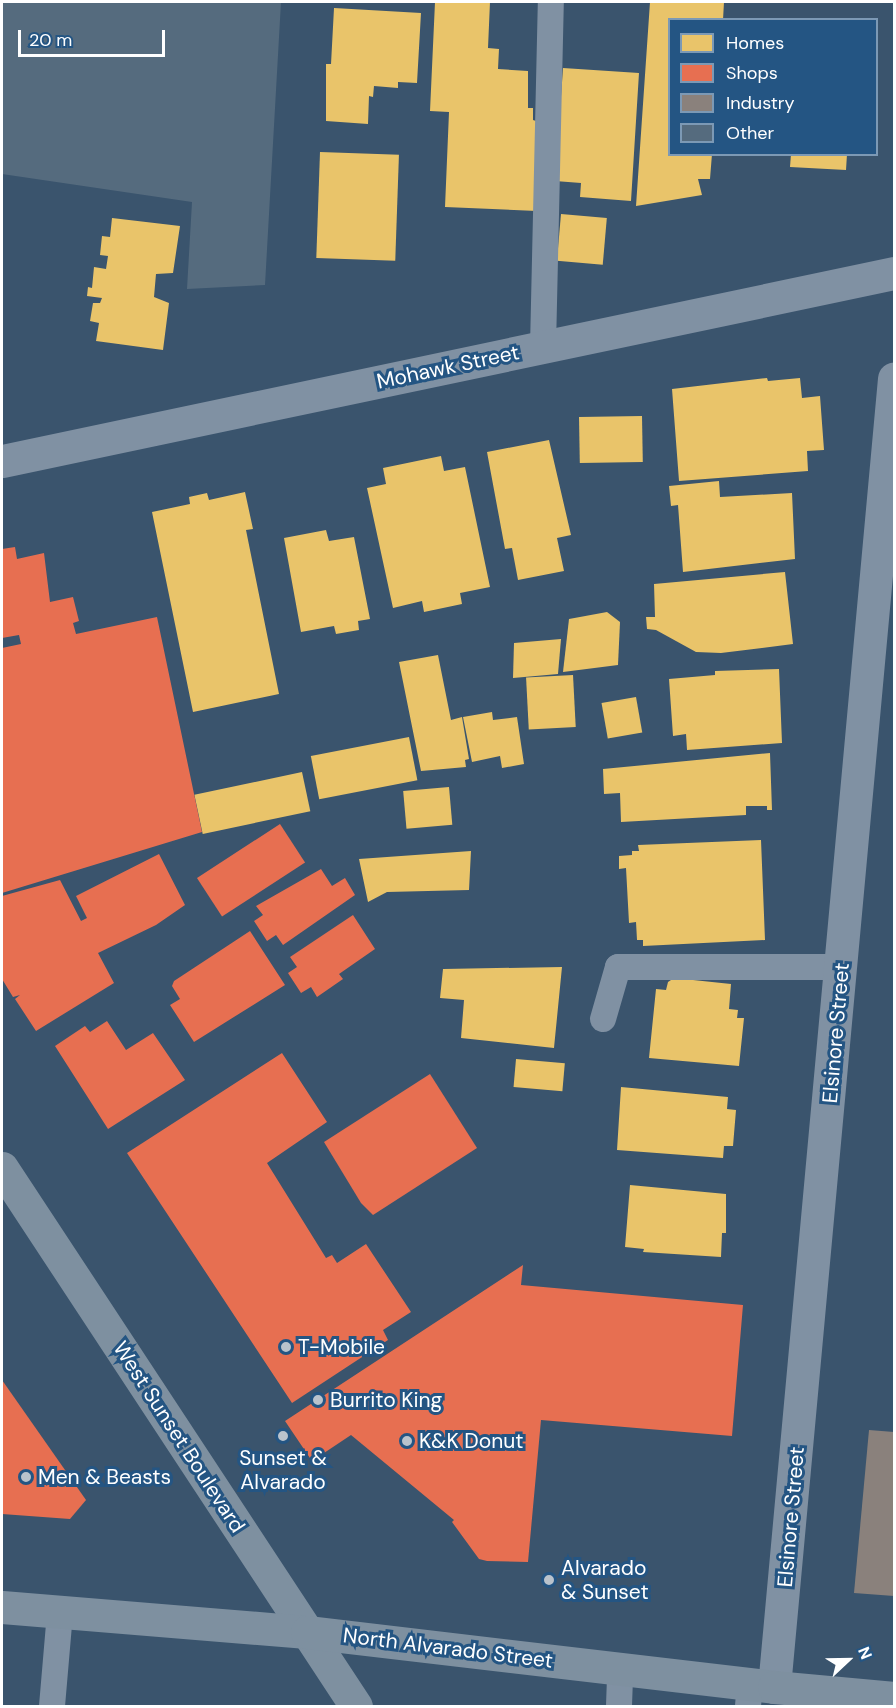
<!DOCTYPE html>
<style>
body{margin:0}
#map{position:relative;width:896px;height:1708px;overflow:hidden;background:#3a546d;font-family:"DM Sans",sans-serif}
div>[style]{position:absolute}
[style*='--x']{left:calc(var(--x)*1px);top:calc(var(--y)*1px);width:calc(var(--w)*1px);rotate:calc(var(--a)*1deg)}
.homes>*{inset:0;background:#e9c46a;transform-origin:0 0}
.shops>*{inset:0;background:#e76f51;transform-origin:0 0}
.industry>*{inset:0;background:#8a817c}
.building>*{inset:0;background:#556b7e}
.service>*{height:26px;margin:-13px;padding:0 13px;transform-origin:13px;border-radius:13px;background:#8091a3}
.minor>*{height:33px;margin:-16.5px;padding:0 16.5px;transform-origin:16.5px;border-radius:16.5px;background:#8091a3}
.primary>*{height:33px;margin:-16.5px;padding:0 16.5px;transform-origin:16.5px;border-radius:16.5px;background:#7e90a0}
.dots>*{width:16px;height:16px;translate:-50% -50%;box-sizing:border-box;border:3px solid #245583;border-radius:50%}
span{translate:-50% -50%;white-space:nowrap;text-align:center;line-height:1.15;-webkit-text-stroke:6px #245583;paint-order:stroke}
.street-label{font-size:21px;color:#fff}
.poi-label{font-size:21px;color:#fff}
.left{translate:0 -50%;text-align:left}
.frame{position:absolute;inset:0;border:3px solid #fff;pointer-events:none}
.legend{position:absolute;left:668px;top:18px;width:210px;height:138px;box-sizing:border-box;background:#245583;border:2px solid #7c99b5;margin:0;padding:8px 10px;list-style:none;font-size:18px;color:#fff}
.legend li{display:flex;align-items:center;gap:12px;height:30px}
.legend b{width:30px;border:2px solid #7c99b5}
.north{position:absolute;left:818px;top:1630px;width:60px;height:60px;-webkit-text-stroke:4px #245583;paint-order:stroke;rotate:68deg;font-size:16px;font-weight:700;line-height:24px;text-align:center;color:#fff}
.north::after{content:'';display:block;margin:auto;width:21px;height:27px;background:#fff;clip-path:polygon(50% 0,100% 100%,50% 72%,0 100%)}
.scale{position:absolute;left:18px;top:30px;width:147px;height:27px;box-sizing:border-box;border:3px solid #fff;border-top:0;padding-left:8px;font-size:18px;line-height:21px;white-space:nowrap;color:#fff;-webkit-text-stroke:4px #245583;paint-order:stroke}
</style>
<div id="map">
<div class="homes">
<i style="clip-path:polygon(435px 2px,490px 2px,488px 48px,499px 49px,498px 69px,528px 71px,528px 108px,533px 108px,533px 120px,536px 121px,537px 211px,445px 207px,449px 112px,430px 111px)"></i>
<i style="clip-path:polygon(650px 2px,724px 2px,723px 20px,670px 20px,670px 154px,712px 154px,710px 179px,698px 179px,702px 195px,636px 206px)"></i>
<i style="clip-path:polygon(334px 8px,421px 13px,417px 83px,398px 82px,398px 88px,374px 86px,373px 97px,369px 96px,368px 124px,326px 121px,326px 64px,331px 64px)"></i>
<i style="clip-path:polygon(563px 68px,639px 73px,631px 201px,580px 197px,581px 183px,555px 181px)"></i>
<i style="left:320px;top:152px;width:79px;height:106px;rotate:2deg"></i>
<i style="clip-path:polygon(791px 154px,847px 154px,846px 170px,790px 167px)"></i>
<i style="left:561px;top:214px;width:46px;height:47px;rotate:5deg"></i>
<i style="clip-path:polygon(112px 218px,180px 226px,173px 273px,156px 274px,154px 297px,169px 303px,163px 350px,96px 341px,99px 323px,90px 321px,93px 303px,100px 303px,102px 298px,87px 296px,88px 287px,92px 288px,94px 267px,106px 269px,108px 256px,100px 255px,102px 236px,110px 237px)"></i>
<i style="clip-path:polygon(767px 378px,768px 381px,800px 378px,802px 398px,820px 396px,824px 450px,807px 451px,808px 471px,679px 481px,672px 389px)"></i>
<i style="left:642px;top:416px;width:46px;height:63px;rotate:89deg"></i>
<i style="clip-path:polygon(549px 440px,571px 535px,557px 538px,564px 571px,518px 580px,512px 548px,505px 549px,487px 452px)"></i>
<i style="clip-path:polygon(441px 456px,444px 471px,465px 467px,490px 587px,460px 593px,462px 604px,424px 612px,422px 601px,393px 608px,367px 488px,386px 484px,383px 468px)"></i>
<i style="clip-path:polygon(719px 481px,720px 497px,792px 493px,795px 559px,683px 572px,678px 505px,671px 506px,669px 486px)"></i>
<i style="clip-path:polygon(245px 492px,253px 529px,246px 530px,279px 694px,193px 712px,152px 512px,190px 504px,189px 497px,207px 493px,209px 500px)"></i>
<i style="clip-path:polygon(326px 530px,329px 541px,354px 537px,370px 619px,358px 621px,359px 630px,336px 634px,334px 626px,301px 632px,284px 538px)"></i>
<i style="clip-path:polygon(785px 572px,793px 644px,721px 653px,696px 652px,656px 630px,647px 629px,646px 617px,655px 617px,654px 584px)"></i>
<i style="clip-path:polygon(607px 612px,620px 622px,618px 665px,563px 672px,569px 619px)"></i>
<i style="clip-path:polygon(561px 639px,558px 674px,513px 678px,514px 643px)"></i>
<i style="clip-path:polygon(438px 655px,451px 720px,462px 717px,469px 759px,465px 760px,466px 767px,421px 771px,399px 662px)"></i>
<i style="clip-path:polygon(779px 669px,782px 743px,687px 750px,686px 734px,673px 736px,669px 679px,715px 675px,715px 671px)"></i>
<i style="left:573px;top:675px;width:52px;height:47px;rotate:87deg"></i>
<i style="left:636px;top:697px;width:36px;height:35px;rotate:80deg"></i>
<i style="clip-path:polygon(492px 712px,493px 720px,517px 717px,524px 764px,502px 768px,500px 756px,472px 762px,463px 717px)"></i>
<i style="left:409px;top:737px;width:44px;height:100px;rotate:79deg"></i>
<i style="clip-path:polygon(770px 753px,772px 810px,767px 810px,767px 806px,746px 806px,746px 815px,621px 822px,620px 793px,604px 794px,603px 769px)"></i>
<i style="left:302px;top:772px;width:40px;height:110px;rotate:78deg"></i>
<i style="left:449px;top:787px;width:38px;height:46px;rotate:85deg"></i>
<i style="clip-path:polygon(761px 840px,765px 940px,643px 946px,643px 940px,637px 940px,636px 922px,629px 923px,626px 868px,619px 869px,619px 856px,632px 855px,632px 851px,639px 851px,638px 845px)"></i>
<i style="clip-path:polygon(471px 851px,469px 890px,387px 892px,368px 902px,359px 859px)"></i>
<i style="clip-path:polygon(562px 967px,554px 1048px,461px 1038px,464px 1000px,440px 998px,443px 969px)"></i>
<i style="clip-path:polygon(674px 978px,731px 984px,729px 1009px,738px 1010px,737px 1018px,744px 1018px,739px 1066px,649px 1058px,656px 989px,666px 990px,668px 982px)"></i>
<i style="left:516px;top:1059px;width:49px;height:28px;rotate:5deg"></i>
<i style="clip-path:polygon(621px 1087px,728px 1097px,727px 1109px,736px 1110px,733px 1146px,724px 1146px,723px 1158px,617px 1150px)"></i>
<i style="clip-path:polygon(630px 1185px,726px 1194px,726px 1233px,722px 1233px,721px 1257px,643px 1252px,644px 1249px,625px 1247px)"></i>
</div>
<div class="shops">
<i style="clip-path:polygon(15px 547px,17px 559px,44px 553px,50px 602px,73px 597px,79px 621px,73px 623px,76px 634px,157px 617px,202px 832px,2px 893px,2px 648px,21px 644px,19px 635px,2px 638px,2px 549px)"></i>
<i style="left:280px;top:824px;width:46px;height:99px;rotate:57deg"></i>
<i style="clip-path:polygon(159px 854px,185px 905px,156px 925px,98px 953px,114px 983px,36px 1031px,15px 999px,20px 995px,13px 997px,2px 979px,2px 896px,60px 880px,81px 921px,87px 918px,76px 896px)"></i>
<i style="clip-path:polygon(321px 869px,332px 886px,345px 878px,355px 895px,283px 945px,276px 935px,267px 941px,254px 921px,263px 915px,256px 906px)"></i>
<i style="clip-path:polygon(353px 915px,375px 949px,339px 974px,343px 979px,317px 997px,311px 987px,301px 993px,288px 973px,297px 967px,290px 957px)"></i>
<i style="clip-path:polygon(250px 931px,285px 985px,194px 1042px,170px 1005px,180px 999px,172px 986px,174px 981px)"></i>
<i style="clip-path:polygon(107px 1021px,126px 1050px,153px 1033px,185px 1080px,108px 1129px,55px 1046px,85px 1026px,90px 1032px)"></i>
<i style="clip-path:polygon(282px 1053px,327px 1122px,267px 1163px,326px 1258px,332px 1255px,337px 1263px,366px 1244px,411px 1312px,383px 1330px,388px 1340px,292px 1403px,127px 1153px)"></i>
<i style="clip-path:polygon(430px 1074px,477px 1148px,373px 1215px,361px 1203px,324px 1142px)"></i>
<i style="clip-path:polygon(523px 1265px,521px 1285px,743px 1305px,732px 1436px,541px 1420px,528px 1562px,487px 1561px,479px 1559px,452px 1522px,454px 1520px,351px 1435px,312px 1461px,285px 1421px)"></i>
<i style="clip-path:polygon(2px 1380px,86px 1500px,70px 1519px,2px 1514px)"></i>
</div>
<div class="industry">
<i style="clip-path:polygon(869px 1430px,894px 1432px,894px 1596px,854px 1593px)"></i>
</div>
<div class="building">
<i style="clip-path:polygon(2px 2px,281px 2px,265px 285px,187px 289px,192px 202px,2px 174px)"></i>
</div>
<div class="service">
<i style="--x:543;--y:347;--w:345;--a:-88.7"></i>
<i style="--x:603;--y:1019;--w:54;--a:-73.9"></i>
<i style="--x:618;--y:967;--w:224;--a:0"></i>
<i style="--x:52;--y:1706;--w:94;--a:-85.1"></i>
<i style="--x:619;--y:1706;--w:37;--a:-88"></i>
<i style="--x:748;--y:1706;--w:22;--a:-85"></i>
</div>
<div class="minor">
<i style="--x:2;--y:461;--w:912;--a:-11.9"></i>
<i style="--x:774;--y:1687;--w:1314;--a:-84.76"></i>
</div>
<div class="primary">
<i style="--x:2;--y:1168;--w:644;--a:56.66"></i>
<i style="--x:2;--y:1607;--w:306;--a:4.7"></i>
<i style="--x:307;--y:1632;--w:470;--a:6.7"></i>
<i style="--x:774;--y:1687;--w:121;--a:5.2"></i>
</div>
<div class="dots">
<i style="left:286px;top:1347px;background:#bac3cc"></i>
<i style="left:318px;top:1400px;background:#bac3cc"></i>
<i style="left:283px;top:1436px;background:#bac3cc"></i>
<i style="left:407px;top:1441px;background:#bac3cc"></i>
<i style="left:26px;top:1477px;background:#bac3cc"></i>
<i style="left:549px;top:1580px;background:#bac3cc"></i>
</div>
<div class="street-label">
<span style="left:448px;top:367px;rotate:-12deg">Mohawk Street</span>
<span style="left:836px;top:1033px;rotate:-85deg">Elsinore Street</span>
<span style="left:179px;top:1437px;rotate:57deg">West Sunset Boulevard</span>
<span style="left:791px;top:1517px;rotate:-85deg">Elsinore Street</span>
<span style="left:448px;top:1648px;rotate:7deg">North Alvarado Street</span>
</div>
<div class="poi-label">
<span class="left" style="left:298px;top:1347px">T-Mobile</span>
<span class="left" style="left:330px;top:1400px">Burrito King</span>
<span class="left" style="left:419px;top:1441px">K&amp;K Donut</span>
<span style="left:283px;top:1470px">Sunset &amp;<br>Alvarado</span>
<span class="left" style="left:38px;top:1477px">Men &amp; Beasts</span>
<span class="left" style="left:561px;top:1580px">Alvarado<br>&amp; Sunset</span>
</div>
<div class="frame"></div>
<ul class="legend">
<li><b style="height:16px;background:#e9c46a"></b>Homes</li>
<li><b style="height:16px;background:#e76f51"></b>Shops</li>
<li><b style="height:16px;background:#8a817c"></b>Industry</li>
<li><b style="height:16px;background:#556b7e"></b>Other</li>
</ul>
<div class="north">N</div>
<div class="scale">20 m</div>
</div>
